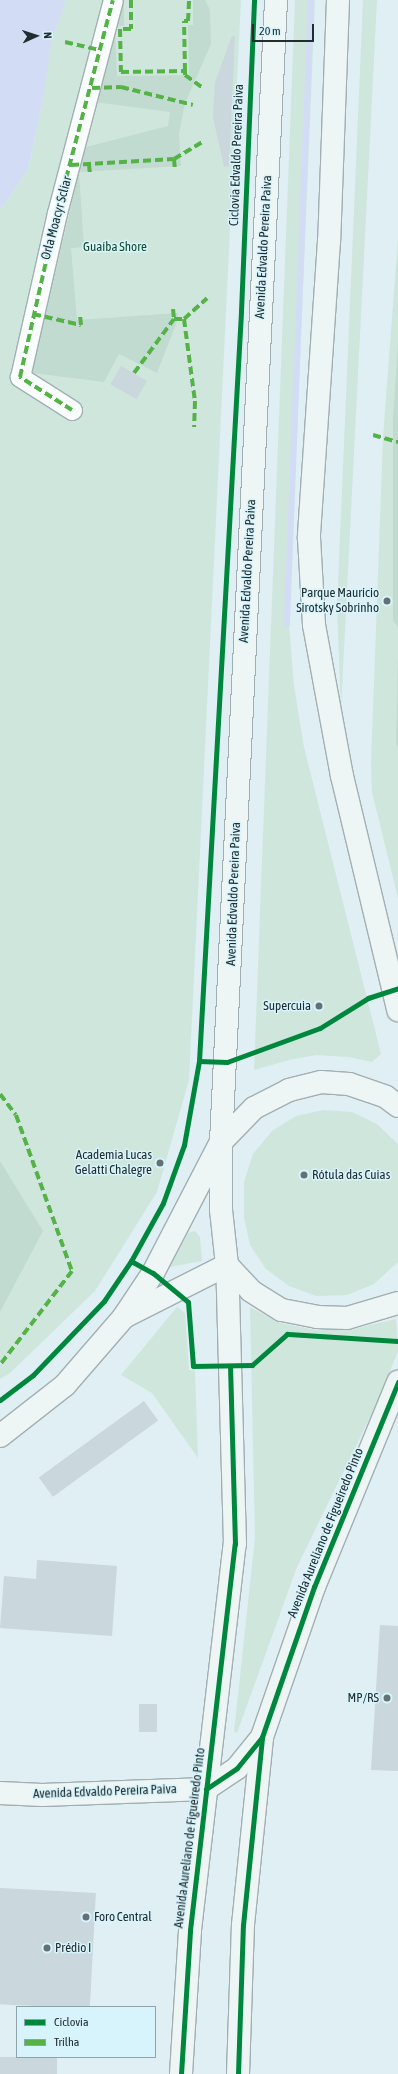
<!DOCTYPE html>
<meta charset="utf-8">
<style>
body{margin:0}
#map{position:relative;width:398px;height:2074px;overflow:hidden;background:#dfeff4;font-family:"Asap Condensed",sans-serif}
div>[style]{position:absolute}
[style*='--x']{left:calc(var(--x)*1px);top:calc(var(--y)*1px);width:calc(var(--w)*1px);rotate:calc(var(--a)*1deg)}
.green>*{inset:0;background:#cfe6dd}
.forest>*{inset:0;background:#c1dbd0}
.water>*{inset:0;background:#d2ddf5}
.stream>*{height:6px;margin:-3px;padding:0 3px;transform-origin:3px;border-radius:3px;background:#d2ddf5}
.building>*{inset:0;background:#cad7dc;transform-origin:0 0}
.roads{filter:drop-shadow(1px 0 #a2afb2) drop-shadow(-1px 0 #a2afb2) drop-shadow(0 1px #a2afb2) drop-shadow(0 -1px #a2afb2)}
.street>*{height:19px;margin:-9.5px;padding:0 9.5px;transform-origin:9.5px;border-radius:9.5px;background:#fafdfd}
.secondary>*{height:22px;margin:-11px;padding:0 11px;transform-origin:11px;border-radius:11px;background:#edf5f5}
.quiet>*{height:4px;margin-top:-2px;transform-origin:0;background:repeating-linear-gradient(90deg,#55b246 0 8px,transparent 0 12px)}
.cycleway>*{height:5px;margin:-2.5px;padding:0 2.5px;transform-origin:2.5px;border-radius:2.5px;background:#00873e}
.dots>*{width:11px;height:11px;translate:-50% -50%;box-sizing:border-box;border:2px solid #d7f4fc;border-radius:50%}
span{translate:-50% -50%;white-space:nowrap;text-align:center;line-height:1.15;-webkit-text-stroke:3px #d7f4fc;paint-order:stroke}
.street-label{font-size:13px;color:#212d2f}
.park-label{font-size:13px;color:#134a2c}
.poi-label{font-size:13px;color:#212d2f}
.right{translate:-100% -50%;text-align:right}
.left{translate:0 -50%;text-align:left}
.legend{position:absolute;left:16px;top:2006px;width:140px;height:52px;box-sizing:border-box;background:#d7f4fc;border:1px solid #8ea4aa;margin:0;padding:5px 7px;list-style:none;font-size:12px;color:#212d2f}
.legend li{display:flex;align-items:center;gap:8px;height:20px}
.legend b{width:20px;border:1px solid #8ea4aa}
.north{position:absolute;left:16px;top:16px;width:40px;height:40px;-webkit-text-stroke:3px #d7f4fc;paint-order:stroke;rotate:87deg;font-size:11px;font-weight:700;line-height:16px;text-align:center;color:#212d2f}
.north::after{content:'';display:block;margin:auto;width:14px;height:18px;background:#212d2f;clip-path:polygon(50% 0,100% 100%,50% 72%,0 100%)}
.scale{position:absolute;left:252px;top:24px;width:62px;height:18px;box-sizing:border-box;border:2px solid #212d2f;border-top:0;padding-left:5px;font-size:12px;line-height:14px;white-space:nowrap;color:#212d2f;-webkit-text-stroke:3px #d7f4fc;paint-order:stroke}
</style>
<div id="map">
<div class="green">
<i style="clip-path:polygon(40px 0,241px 0,189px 1080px,157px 1192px,95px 1291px,10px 1373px,0 1379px,0 210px,28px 169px,43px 100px)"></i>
<i style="clip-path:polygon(295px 0,315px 0,289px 625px,294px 686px,304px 747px,381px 1054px,372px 1062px,348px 1057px,316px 1055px,289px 1060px,254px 1070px)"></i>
<i style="clip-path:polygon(363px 0,377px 0,341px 709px,337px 607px)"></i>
<i style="clip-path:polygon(398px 238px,398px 898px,372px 792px,371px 764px,383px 438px)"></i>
<i style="clip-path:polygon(323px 1110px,352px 1112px,377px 1124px,398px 1144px,398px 1262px,374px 1284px,347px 1295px,316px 1296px,289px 1286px,266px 1269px,250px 1245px,244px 1217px,244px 1182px,253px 1154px,272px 1131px,296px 1116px)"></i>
<i style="clip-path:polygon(195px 1231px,200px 1237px,202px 1261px,170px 1267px,188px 1233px)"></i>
<i style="clip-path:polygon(177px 1307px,185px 1313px,189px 1370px,195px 1370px,198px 1458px,152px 1393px,121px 1375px)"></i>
<i style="clip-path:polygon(250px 1307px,280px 1323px,316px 1330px,350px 1330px,396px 1319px,398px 1351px,378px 1401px,297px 1567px,237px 1733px,234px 1732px,255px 1538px)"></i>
</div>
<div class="forest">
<i style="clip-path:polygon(118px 0,124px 0,124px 26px,115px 26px,117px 76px,189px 75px,188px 25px,193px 25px,193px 0,205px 0,210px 10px,211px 44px,185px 103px,179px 134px,181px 166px,79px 172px,84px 247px,71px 248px,77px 320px,178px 313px,178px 319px,157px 373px,119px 354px,104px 382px,32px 373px,79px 172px,86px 147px,168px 126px,170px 112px,94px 102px)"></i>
<i style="clip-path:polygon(398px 342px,398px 627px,393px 621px,393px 420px)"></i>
<i style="clip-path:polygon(398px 652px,398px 746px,396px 745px)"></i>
<i style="clip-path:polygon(0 1161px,43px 1231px,0 1312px)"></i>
</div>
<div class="water">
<i style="clip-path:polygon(0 0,66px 0,52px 38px,43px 100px,28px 169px,0 210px)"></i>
</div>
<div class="stream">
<i style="--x:287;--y:624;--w:624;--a:-87.8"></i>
</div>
<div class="building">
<i style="clip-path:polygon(232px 36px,235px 36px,229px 166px,224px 167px,213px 117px,215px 82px)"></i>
<i style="left:121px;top:366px;width:30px;height:21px;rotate:30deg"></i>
<i style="left:144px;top:1401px;width:24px;height:130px;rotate:54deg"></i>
<i style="clip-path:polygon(37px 1560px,117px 1566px,112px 1636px,0 1628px,4px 1576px,36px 1579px)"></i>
<i style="clip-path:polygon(380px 1625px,398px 1626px,398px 1771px,371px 1770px)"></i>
<i style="left:139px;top:1704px;width:18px;height:28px"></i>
<i style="left:0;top:1888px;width:96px;height:116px;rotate:3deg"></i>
<i style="left:0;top:2057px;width:57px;height:17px"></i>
</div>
<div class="roads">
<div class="street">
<i style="--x:72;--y:410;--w:62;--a:-147.6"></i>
<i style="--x:20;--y:377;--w:168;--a:-77.3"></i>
<i style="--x:57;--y:213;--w:220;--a:-75.3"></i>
</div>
<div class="secondary">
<i style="--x:338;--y:0;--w:241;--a:92.1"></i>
<i style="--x:329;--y:241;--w:298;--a:93.9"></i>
<i style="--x:309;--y:538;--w:87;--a:86.7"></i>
<i style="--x:314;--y:625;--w:154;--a:79.5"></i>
<i style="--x:342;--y:776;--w:241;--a:76.5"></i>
<i style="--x:126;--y:1316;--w:113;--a:-26.8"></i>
<i style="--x:227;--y:1265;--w:35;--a:47"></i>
<i style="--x:251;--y:1291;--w:36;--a:32"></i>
<i style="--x:282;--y:1310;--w:36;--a:11"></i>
<i style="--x:317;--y:1317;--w:30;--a:2"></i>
<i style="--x:347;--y:1318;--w:53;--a:-16.4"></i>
<i style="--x:0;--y:1436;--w:83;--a:-38.1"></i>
<i style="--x:65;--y:1385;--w:89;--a:-49.1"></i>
<i style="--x:123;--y:1318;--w:54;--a:-56.3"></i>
<i style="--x:153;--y:1273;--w:148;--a:-62.6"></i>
<i style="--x:221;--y:1142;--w:47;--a:-45.9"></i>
<i style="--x:254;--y:1108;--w:39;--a:-27"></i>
<i style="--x:289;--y:1090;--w:33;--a:-14"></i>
<i style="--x:321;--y:1082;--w:28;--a:4"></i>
<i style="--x:349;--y:1084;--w:39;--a:19"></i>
<i style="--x:386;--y:1097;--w:15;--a:37"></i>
<i style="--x:0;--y:1793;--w:42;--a:2.7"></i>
<i style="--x:42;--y:1795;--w:164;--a:-2.1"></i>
<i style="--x:206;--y:1789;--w:37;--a:-34"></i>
<i style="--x:237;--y:1768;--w:40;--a:-51"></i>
<i style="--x:181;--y:2074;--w:144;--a:-86.4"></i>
<i style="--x:190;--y:1930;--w:389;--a:-83.4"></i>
<i style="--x:235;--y:1544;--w:279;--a:-91.6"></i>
<i style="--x:227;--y:1265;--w:55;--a:-96.2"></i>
<i style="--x:221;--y:1210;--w:68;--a:-90"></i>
<i style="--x:221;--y:1142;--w:1143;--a:-87.24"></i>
<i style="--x:238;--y:2074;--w:149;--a:-88.1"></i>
<i style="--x:243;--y:1925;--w:189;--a:-84.2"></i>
<i style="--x:262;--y:1737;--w:159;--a:-70.9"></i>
<i style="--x:314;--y:1587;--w:222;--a:-67.7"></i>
</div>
</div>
<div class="quiet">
<i style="--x:131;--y:0;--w:29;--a:90"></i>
<i style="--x:131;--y:29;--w:11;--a:180"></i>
<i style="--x:120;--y:29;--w:43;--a:88.7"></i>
<i style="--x:121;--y:72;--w:64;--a:-0.9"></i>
<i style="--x:185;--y:71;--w:50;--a:-91.1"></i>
<i style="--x:184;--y:21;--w:4;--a:0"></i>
<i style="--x:188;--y:21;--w:21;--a:-87"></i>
<i style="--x:65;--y:42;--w:36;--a:13"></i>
<i style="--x:185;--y:71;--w:4;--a:90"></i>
<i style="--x:185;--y:75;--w:22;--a:36"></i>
<i style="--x:92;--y:88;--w:29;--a:-2"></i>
<i style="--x:121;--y:87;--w:74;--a:14"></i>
<i style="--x:174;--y:159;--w:11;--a:85"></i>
<i style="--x:89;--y:164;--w:11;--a:85"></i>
<i style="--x:71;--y:165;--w:103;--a:-3.3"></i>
<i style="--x:174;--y:159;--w:35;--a:-31"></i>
<i style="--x:173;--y:309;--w:10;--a:84"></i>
<i style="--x:174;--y:319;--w:10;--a:0"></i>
<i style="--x:184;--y:319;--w:31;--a:-42"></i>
<i style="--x:33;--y:314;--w:49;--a:12.9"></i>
<i style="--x:81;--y:325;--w:10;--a:-96"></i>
<i style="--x:184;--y:319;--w:83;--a:82.4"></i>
<i style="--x:195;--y:401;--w:26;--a:92"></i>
<i style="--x:134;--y:373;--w:67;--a:-53.5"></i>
<i style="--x:72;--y:410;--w:62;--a:-147.6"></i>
<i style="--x:20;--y:377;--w:168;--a:-77.3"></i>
<i style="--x:57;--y:213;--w:220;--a:-75.3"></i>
<i style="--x:373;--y:435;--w:26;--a:16"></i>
<i style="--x:0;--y:1094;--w:26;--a:53"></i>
<i style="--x:16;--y:1115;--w:166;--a:70.3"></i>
<i style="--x:72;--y:1271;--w:118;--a:127.5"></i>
</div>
<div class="cycleway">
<i style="--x:199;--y:1061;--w:28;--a:2"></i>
<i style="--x:227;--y:1062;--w:99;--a:-20.1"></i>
<i style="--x:320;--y:1028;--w:57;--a:-32"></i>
<i style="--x:368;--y:998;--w:32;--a:-18"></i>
<i style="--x:131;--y:1261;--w:25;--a:29"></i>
<i style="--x:153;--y:1273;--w:45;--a:39.6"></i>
<i style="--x:188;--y:1302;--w:64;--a:85.5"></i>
<i style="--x:193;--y:1366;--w:59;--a:-1"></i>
<i style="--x:252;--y:1365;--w:47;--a:-41.5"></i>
<i style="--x:287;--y:1334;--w:111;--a:3.6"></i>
<i style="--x:0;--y:1400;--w:41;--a:-37.1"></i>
<i style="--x:33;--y:1375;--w:103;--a:-46.2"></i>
<i style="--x:104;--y:1301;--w:48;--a:-56"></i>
<i style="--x:131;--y:1261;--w:66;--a:-61.1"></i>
<i style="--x:163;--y:1203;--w:62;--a:-70.1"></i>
<i style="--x:184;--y:1145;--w:85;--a:-79.9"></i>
<i style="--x:199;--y:1061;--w:751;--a:-86.79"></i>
<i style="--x:241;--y:311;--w:311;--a:-87.6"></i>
<i style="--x:206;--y:1789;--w:37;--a:-34"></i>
<i style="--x:237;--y:1768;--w:38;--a:-51"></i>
<i style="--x:181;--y:2074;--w:144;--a:-86.4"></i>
<i style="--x:190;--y:1930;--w:389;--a:-83.4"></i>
<i style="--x:235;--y:1544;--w:178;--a:-91.6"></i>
<i style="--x:238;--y:2074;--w:149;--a:-88.1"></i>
<i style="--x:243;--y:1925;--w:189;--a:-84.2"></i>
<i style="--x:262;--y:1737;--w:159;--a:-70.9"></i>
<i style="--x:314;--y:1587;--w:222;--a:-67.7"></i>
</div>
<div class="dots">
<i style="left:387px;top:601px;background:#647174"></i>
<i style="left:319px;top:1006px;background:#647174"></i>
<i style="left:160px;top:1163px;background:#647174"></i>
<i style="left:304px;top:1175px;background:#647174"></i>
<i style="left:387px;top:1698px;background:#647174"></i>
<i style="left:86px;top:1917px;background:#647174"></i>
<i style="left:47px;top:1948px;background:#647174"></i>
</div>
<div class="street-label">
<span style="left:237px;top:155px;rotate:-88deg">Ciclovia Edvaldo Pereira Paiva</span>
<span style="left:57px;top:218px;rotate:-75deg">Orla Moacyr Scliar</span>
<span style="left:264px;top:247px;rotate:-87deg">Avenida Edvaldo Pereira Paiva</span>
<span style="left:248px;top:571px;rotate:-87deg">Avenida Edvaldo Pereira Paiva</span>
<span style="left:234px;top:894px;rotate:-88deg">Avenida Edvaldo Pereira Paiva</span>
<span style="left:326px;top:1533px;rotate:-68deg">Avenida Aureliano de Figueiredo Pinto</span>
<span style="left:105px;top:1792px;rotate:-2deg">Avenida Edvaldo Pereira Paiva</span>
<span style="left:190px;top:1838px;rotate:-83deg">Avenida Aureliano de Figueiredo Pinto</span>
</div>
<div class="park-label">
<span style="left:115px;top:247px">Guaíba Shore</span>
</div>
<div class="poi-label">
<span class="right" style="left:379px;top:601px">Parque Maurício<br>Sirotsky Sobrinho</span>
<span class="right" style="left:311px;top:1006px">Supercuia</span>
<span class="right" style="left:152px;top:1163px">Academia Lucas<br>Gelatti Chalegre</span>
<span class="left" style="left:312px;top:1175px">Rótula das Cuias</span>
<span class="right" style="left:379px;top:1698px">MP/RS</span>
<span class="left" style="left:94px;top:1917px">Foro Central</span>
<span class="left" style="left:55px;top:1948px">Prédio I</span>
</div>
<ul class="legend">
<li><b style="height:5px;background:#00873e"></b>Ciclovia</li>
<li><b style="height:5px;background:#55b246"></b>Trilha</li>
</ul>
<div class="north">N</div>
<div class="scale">20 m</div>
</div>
